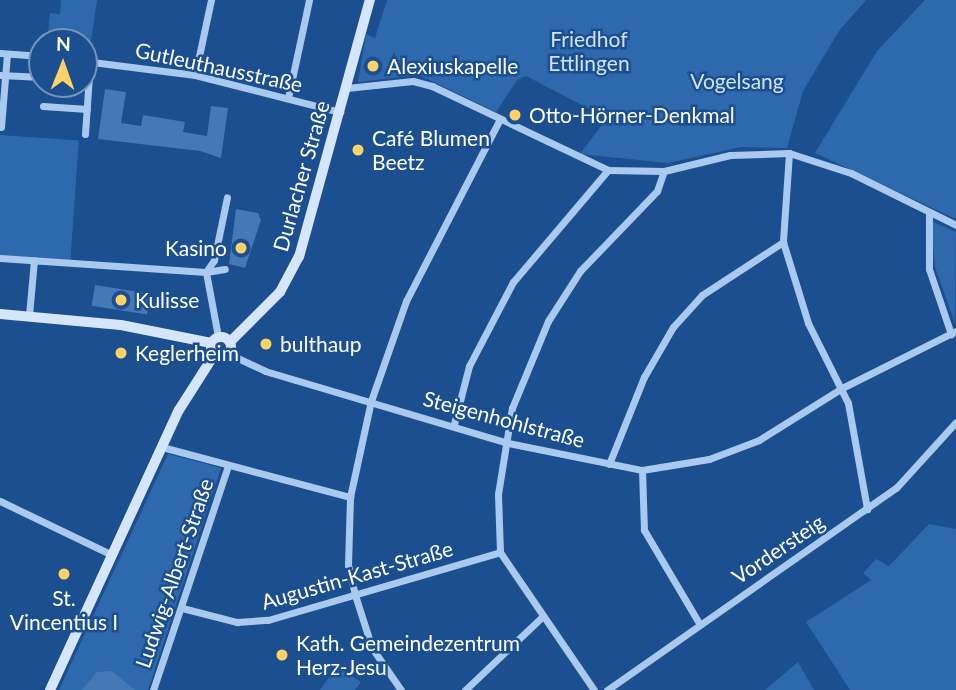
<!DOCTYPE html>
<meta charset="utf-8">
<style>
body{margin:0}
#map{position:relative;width:956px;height:690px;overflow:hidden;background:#1b4f8f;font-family:Lato,sans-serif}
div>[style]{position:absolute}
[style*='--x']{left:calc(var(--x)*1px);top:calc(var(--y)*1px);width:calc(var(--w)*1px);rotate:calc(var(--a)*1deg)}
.green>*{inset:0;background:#2e69ad;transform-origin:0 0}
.building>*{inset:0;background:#4478b7;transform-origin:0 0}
.street>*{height:7px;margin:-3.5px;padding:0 3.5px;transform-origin:3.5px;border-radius:3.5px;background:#a9c9ee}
.secondary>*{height:10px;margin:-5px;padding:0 5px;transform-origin:5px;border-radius:5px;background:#d6e6fa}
.secondary>.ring{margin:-5px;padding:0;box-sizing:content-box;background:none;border:10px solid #d6e6fa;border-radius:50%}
.dots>*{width:19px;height:19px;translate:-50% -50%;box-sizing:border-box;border:4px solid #1b4f8f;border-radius:50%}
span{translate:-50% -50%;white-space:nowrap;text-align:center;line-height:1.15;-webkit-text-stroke:5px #1b4f8f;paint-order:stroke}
.park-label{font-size:21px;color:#cfe3fa}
.poi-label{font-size:21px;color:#fff}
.left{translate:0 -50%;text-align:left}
.right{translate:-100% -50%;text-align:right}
.street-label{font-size:21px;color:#fff}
.north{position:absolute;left:28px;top:28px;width:70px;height:70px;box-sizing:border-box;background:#1b4f8f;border:2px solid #7695bc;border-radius:50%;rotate:1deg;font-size:19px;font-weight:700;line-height:28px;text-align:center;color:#fff}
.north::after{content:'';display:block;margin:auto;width:24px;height:32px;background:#ffd166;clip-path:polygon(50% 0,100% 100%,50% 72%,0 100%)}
</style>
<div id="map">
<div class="green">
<i style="clip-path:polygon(61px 0,97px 0,89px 54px,84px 53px,84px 42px,47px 42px,50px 13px,60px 14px)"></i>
<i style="clip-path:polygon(387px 0,866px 0,839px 31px,803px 91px,787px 148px,741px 147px,668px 163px,580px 154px,607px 118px,526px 76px,517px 80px,496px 112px,419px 75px,358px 82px,366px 34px,375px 38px)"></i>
<i style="clip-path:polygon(925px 0,956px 0,956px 219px,815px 153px,877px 51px)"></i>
<i style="left:0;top:135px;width:79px;height:120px;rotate:4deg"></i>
<i style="clip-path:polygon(931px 221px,956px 232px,955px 323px,935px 267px)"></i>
<i style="clip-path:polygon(168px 454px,221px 468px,148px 690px,59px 690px)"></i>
<i style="clip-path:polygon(929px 524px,956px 529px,956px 690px,850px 690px,806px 622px,871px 580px,863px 573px,876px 559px,889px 566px)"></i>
<i style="clip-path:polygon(798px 662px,814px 690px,765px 690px)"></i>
<i style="clip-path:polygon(337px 666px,361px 682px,355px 690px,320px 690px)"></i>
</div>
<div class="building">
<i style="clip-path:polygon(105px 89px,126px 92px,121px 123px,141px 126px,143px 115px,185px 122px,183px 132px,207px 136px,211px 106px,228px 108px,221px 158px,200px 151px,98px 139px)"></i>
<i style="clip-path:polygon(236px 209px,258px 213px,261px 220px,245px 268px,229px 264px)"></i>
<i style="left:95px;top:285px;width:56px;height:21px;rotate:9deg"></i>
<i style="clip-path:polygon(112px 671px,135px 690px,82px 690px,97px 672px)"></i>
</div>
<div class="street">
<i style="--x:0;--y:53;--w:42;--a:4.1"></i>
<i style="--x:84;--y:61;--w:112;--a:7.2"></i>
<i style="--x:195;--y:75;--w:150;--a:14.3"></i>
<i style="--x:0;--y:75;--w:42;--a:2.7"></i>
<i style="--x:195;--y:75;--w:77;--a:-78"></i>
<i style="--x:347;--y:88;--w:66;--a:-6.1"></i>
<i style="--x:413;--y:81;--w:20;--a:15"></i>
<i style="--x:432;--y:86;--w:195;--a:25.5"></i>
<i style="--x:608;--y:170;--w:56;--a:1"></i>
<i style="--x:664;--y:171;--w:68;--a:-13.6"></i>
<i style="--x:730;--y:155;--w:59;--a:-1.9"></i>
<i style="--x:789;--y:153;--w:65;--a:17.9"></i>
<i style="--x:851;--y:173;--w:117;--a:26.3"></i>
<i style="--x:288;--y:98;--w:100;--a:-77.9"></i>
<i style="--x:43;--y:106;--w:44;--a:3.9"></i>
<i style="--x:1;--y:127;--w:73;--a:-85.3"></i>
<i style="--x:85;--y:134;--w:73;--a:-86.1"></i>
<i style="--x:789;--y:153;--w:89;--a:93.9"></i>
<i style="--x:783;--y:242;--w:85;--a:72.8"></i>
<i style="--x:808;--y:323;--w:89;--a:63.4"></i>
<i style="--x:848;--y:403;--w:108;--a:79.8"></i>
<i style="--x:929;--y:213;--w:56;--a:90"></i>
<i style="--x:929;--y:269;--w:69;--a:71.3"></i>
<i style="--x:0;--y:258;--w:206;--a:3.9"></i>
<i style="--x:206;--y:272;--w:14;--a:-56"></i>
<i style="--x:214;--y:260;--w:64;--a:-78.3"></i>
<i style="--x:29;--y:315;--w:55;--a:-84.8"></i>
<i style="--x:217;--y:331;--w:60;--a:-100.6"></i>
<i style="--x:206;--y:272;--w:19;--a:-9"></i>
<i style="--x:229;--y:354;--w:40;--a:25"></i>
<i style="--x:265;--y:371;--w:253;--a:16.5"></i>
<i style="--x:508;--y:443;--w:137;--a:11.4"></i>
<i style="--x:642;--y:470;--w:68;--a:-9.3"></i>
<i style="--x:709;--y:459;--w:53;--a:-20.8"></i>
<i style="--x:759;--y:440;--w:98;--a:-32.1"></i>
<i style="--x:842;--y:388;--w:127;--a:-26.6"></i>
<i style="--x:454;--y:424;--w:60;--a:-75.5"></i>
<i style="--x:469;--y:366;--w:95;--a:-62.4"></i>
<i style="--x:513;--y:282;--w:147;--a:-49.7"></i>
<i style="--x:162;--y:447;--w:195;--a:14.9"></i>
<i style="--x:609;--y:464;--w:94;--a:-68.1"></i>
<i style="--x:644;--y:377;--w:58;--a:-59.9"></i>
<i style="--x:673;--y:327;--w:43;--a:-47.8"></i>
<i style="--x:702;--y:295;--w:97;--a:-33.2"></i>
<i style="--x:642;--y:470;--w:60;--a:88.1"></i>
<i style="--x:644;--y:530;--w:108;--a:59.4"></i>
<i style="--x:0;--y:501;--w:124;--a:25.7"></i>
<i style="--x:182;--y:608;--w:57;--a:14.3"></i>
<i style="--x:237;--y:622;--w:31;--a:-4"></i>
<i style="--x:268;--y:620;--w:242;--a:-16.3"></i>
<i style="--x:153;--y:690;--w:236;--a:-71.5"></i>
<i style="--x:401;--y:690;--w:51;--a:-124.6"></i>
<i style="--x:372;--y:648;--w:56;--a:-107.8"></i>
<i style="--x:355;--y:595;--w:31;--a:-103"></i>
<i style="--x:348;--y:565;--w:68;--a:-88.3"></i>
<i style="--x:350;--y:497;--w:98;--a:-77.7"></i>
<i style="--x:371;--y:401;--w:106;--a:-70.7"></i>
<i style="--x:406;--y:301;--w:205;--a:-62.7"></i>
<i style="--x:465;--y:690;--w:106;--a:-43.5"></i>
<i style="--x:594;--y:690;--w:167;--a:-124.3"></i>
<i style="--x:500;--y:552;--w:58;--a:-92"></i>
<i style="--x:498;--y:494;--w:87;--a:-80.8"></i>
<i style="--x:512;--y:408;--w:94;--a:-67.5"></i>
<i style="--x:548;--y:321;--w:59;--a:-57.4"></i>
<i style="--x:580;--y:271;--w:111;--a:-46.1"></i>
<i style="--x:657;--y:191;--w:21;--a:-71"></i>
<i style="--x:607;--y:690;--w:353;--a:-35"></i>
<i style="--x:896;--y:488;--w:89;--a:-47.7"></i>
</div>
<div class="secondary">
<i style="--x:0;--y:314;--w:121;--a:5.2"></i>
<i style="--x:121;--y:325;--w:92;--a:11.3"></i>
<i class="ring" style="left:211px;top:337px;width:10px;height:10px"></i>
<i style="--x:230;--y:342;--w:71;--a:-45"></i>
<i style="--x:280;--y:292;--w:40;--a:-62"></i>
<i style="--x:299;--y:257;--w:267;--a:-74.6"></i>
<i style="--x:50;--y:690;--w:308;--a:-65.3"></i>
<i style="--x:179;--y:410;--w:65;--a:-57.5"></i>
</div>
<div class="dots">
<i style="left:373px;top:66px;background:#ffd166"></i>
<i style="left:515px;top:115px;background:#ffd166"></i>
<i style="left:358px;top:150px;background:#ffd166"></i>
<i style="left:241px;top:248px;background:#ffd166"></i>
<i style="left:121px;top:300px;background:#ffd166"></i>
<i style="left:266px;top:344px;background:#ffd166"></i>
<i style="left:121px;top:353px;background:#ffd166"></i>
<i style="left:64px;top:574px;background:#ffd166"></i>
<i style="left:282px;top:655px;background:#ffd166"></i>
</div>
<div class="park-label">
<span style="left:589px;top:51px">Friedhof<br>Ettlingen</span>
<span style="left:737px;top:81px">Vogelsang</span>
</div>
<div class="poi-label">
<span class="left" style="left:387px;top:66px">Alexiuskapelle</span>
<span class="left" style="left:529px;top:115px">Otto-Hörner-Denkmal</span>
<span class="left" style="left:372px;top:150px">Café Blumen<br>Beetz</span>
<span class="right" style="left:227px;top:248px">Kasino</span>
<span class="left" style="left:135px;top:300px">Kulisse</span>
<span class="left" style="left:280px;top:344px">bulthaup</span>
<span class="left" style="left:135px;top:353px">Keglerheim</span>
<span style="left:64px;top:610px">St.<br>Vincentius I</span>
<span class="left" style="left:296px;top:655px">Kath. Gemeindezentrum<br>Herz-Jesu</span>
</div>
<div class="street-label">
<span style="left:219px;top:67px;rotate:12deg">Gutleuthausstraße</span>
<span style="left:301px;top:176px;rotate:-74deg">Durlacher Straße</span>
<span style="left:504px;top:419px;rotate:15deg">Steigenhohlstraße</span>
<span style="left:778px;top:549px;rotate:-34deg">Vordersteig</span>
<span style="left:174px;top:573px;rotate:-71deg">Ludwig-Albert-Straße</span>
<span style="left:357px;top:575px;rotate:-16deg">Augustin-Kast-Straße</span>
</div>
<div class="north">N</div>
</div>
